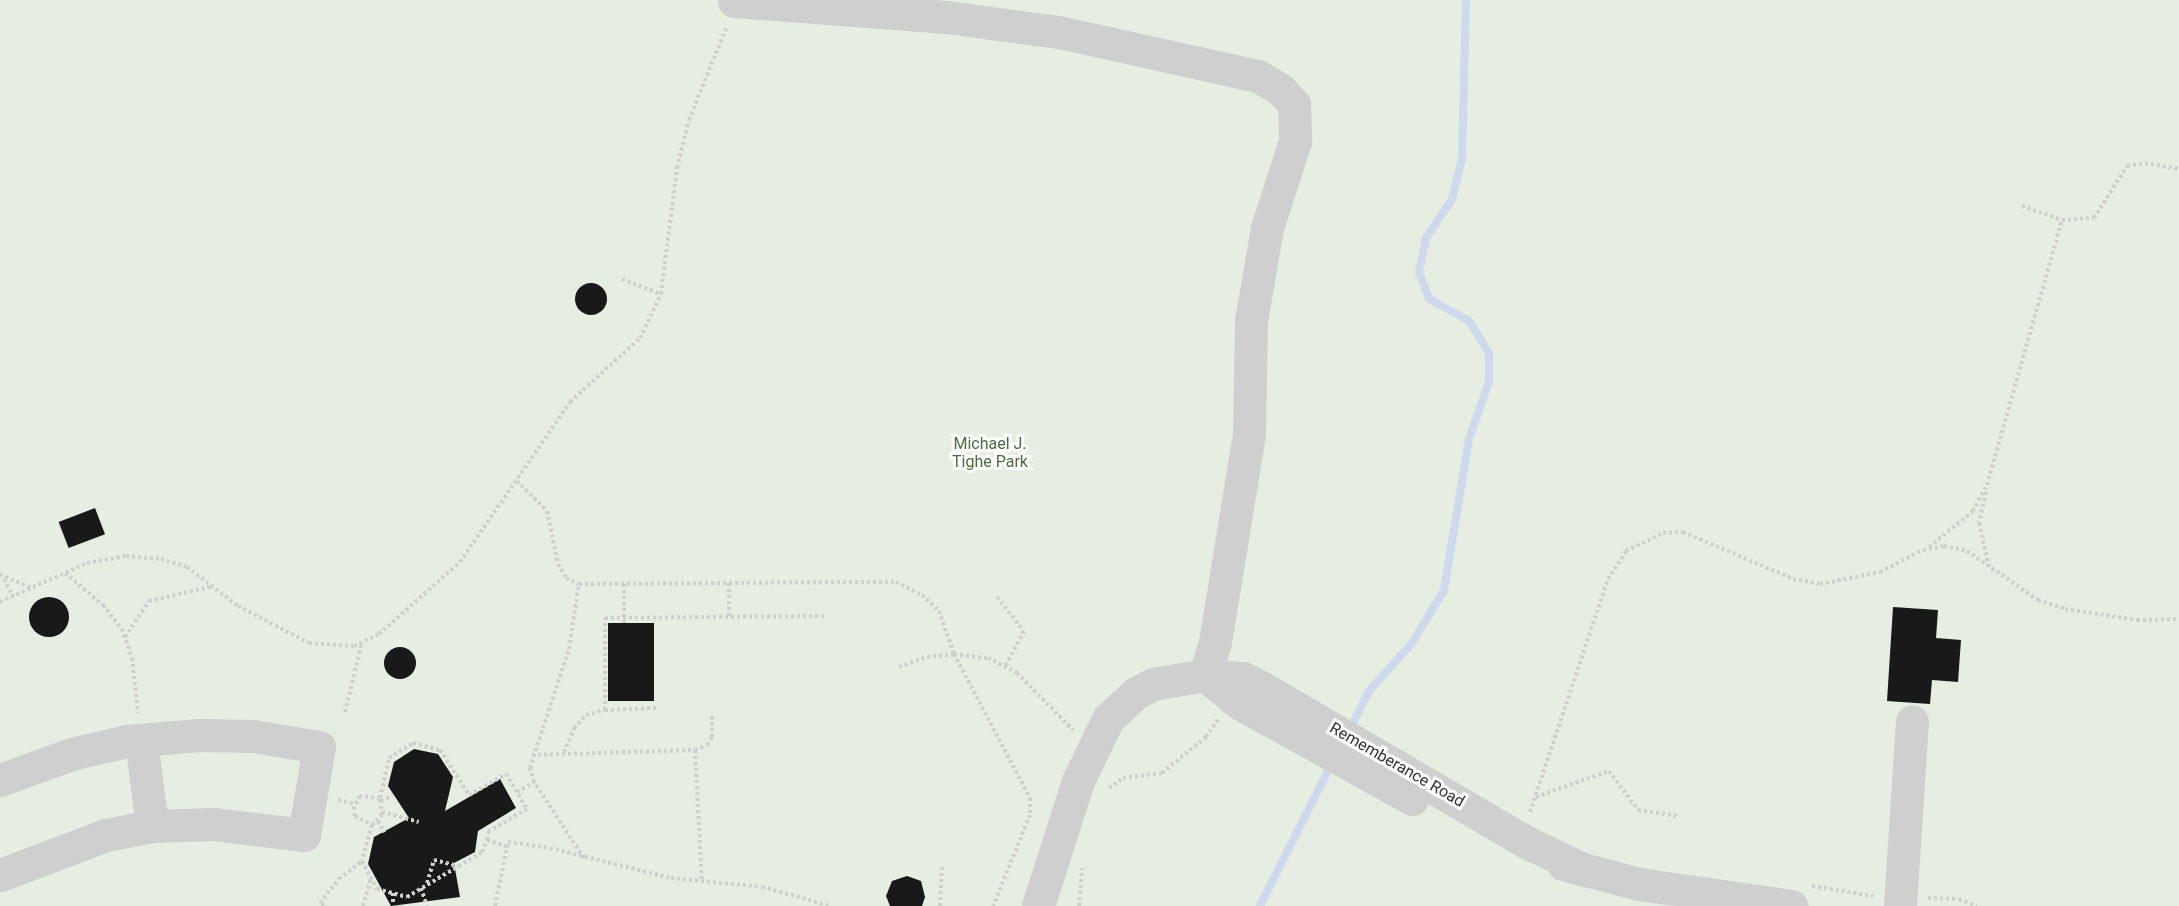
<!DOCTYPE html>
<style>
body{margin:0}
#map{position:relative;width:2179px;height:906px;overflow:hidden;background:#fff;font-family:Roboto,sans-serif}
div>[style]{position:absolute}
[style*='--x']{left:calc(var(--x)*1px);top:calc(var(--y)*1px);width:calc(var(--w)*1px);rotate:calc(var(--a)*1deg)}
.green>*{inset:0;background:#e5eee1;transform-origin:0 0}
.stream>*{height:8px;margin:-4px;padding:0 4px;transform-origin:4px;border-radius:4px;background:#ced9ed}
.building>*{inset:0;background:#191919;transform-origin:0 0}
.round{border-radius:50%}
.path>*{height:4px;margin-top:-2px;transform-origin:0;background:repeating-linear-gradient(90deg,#cfcfcf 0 3px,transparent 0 6px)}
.minor>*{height:33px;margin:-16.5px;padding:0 16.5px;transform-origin:16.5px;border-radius:16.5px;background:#cfcfcf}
span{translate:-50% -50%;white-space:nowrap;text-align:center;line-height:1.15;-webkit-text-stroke:6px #fff;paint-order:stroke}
.park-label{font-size:16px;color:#4a6d3f}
.street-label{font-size:16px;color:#323232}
</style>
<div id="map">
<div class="green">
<i style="left:0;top:0;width:2179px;height:906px"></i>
</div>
<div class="stream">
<i style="--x:1350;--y:729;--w:42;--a:-63.4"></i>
<i style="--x:1369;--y:691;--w:64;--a:-48.1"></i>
<i style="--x:1412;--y:643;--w:62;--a:-58.9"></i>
<i style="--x:1444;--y:590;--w:153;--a:-80.6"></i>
<i style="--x:1469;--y:439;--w:60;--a:-70.7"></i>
<i style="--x:1489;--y:382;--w:29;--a:-90"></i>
<i style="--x:1489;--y:353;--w:39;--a:-122"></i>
<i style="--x:1468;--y:320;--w:44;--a:-151.7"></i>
<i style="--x:1429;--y:299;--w:29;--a:-110"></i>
<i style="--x:1419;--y:272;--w:35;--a:-78"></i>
<i style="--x:1426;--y:238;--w:47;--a:-56.3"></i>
<i style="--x:1452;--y:199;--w:41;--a:-76"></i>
<i style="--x:1462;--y:159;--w:159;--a:-88.6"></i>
<i style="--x:1260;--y:906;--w:160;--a:-63.3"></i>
</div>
<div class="building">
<i class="round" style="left:575px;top:283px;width:32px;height:32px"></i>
<i style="left:95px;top:508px;width:28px;height:39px;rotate:69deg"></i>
<i class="round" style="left:29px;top:597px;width:40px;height:40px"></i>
<i style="clip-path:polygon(1893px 607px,1938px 610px,1936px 638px,1961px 640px,1958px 682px,1932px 680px,1930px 704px,1887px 701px)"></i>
<i style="left:608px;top:623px;width:46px;height:78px"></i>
<i class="round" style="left:384px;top:647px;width:32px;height:32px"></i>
<i style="clip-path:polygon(414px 749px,438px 754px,453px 777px,445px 811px,500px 779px,516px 808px,478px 831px,475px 852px,454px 863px,460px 897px,391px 906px,368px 864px,374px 837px,409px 818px,388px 786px,394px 762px)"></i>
<i style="clip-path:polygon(907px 876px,921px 881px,925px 897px,922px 906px,890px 906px,886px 896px,892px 881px)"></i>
</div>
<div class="path">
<i style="--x:2022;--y:206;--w:42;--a:19.3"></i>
<i style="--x:622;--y:279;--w:42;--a:21"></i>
<i style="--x:517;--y:481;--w:42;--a:45"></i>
<i style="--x:547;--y:511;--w:54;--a:78.3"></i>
<i style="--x:558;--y:564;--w:16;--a:60"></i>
<i style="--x:566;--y:578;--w:14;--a:25"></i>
<i style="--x:1986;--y:492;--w:32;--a:103"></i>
<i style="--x:1979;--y:523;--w:45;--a:77.2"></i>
<i style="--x:1929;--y:547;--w:57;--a:-39.3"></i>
<i style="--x:1973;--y:511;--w:30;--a:-62"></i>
<i style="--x:1987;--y:485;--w:275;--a:-74.2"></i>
<i style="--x:2062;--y:220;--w:32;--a:-4"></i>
<i style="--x:2094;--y:218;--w:62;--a:-57.6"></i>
<i style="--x:2127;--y:166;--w:18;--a:-9"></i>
<i style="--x:2145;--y:163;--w:35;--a:10"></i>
<i style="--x:65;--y:573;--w:50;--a:40.1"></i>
<i style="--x:103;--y:605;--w:31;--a:52"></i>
<i style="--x:122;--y:629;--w:31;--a:71"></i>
<i style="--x:132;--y:658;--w:55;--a:83.8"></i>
<i style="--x:0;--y:574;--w:35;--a:24"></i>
<i style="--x:4;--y:579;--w:19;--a:62"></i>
<i style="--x:729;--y:583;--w:33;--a:90"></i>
<i style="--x:624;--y:584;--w:39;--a:90"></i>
<i style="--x:997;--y:597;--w:43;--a:51.5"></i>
<i style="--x:1024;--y:631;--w:41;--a:117.8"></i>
<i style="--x:0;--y:602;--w:95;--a:-24.1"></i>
<i style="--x:87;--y:563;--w:40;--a:-10"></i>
<i style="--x:126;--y:556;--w:35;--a:5"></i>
<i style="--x:161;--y:559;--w:27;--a:17"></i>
<i style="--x:187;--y:567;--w:64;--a:37.4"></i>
<i style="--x:238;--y:606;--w:80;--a:27.5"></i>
<i style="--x:309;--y:643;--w:45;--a:3.8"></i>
<i style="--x:354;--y:646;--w:28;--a:-26"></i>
<i style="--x:379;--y:634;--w:108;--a:-41.6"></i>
<i style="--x:460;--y:562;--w:194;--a:-55.5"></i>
<i style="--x:570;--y:402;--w:95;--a:-42.4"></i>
<i style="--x:640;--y:338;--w:49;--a:-64.5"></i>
<i style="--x:661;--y:294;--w:127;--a:-82.8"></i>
<i style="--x:677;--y:168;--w:49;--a:-76"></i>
<i style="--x:689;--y:120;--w:101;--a:-68"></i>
<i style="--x:125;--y:637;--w:43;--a:-56.3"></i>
<i style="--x:149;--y:601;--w:66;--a:-13.2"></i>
<i style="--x:899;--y:667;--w:30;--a:-20"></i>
<i style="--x:927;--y:657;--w:27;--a:-6"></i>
<i style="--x:954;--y:654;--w:34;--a:7"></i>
<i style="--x:988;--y:658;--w:33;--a:27"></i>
<i style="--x:1017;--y:673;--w:80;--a:45.5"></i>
<i style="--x:605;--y:710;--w:92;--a:-90"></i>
<i style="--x:605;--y:618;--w:221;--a:-0.5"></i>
<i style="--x:345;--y:712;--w:72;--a:-76.3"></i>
<i style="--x:695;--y:750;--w:13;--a:-23"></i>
<i style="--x:707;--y:745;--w:9;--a:-58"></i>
<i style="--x:712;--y:737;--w:24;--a:-90"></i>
<i style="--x:564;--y:752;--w:26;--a:-67"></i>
<i style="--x:574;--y:728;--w:18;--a:-47"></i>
<i style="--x:586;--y:715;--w:20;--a:-15"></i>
<i style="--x:605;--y:710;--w:54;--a:-2.1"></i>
<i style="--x:532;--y:755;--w:163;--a:-1.8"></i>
<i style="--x:695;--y:750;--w:132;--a:87"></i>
<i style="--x:1109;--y:788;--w:17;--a:-36"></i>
<i style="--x:1123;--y:778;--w:39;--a:-7"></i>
<i style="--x:1162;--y:773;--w:57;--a:-39.3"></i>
<i style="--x:1206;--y:737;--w:22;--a:-56"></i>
<i style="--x:517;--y:792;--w:20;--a:-30"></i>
<i style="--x:1536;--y:797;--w:77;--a:-19.6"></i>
<i style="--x:1609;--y:771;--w:49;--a:53.4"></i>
<i style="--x:1638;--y:810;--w:40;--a:8.5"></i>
<i style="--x:380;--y:798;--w:41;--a:-77.3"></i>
<i style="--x:389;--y:758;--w:28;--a:-32"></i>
<i style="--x:413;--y:743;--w:28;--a:15"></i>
<i style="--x:440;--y:750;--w:54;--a:57.2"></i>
<i style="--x:469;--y:795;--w:43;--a:-29.6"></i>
<i style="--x:506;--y:774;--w:41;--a:59"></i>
<i style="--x:527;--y:809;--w:44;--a:149.9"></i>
<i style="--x:489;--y:831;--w:9;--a:103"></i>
<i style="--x:338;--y:800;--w:18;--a:13"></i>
<i style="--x:381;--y:801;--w:13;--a:-27"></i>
<i style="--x:382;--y:812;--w:38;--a:15"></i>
<i style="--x:1530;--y:812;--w:246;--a:-71.5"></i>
<i style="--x:1608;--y:579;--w:33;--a:-57"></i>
<i style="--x:1626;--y:551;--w:41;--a:-25.9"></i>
<i style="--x:1663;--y:533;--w:20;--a:-3"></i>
<i style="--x:1683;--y:532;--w:120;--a:23.1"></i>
<i style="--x:1793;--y:579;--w:27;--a:10"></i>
<i style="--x:1820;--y:584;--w:61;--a:-11.3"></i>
<i style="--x:1880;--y:572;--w:48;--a:-27.1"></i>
<i style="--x:1923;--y:550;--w:21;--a:-11"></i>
<i style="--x:1944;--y:546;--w:24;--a:12"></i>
<i style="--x:1967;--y:551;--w:86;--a:34.6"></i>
<i style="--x:2038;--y:600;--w:28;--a:18"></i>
<i style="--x:2065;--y:609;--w:73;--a:8.7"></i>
<i style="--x:2137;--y:620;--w:42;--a:-1.4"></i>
<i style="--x:378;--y:821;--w:13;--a:61"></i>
<i style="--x:372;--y:825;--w:14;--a:-45"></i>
<i style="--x:382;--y:815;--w:17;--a:-97"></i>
<i style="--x:380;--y:798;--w:20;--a:-174"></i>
<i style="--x:360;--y:796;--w:13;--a:119"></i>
<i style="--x:354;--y:807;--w:9;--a:84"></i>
<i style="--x:355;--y:816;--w:19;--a:28"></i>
<i style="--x:372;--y:825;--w:37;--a:106"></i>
<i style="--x:362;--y:861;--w:32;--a:62"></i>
<i style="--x:377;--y:889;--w:31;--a:15"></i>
<i style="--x:407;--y:897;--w:87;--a:-31"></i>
<i style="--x:482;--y:852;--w:13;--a:-67"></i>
<i style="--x:487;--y:840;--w:21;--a:19"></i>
<i style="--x:584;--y:858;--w:91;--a:-123.3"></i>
<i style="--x:534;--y:782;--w:15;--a:-106"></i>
<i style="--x:530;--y:768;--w:125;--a:-71.9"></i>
<i style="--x:569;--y:649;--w:66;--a:-81.3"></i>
<i style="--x:579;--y:584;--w:317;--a:-0.4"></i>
<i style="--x:896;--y:582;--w:29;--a:27"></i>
<i style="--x:922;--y:595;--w:23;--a:43"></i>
<i style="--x:939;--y:611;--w:46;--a:70.8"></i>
<i style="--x:954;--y:654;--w:163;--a:62.2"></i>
<i style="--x:1030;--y:798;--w:17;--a:90"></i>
<i style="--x:1030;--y:815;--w:98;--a:112.1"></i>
<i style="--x:427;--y:883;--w:24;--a:-73"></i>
<i style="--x:434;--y:860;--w:25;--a:14"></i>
<i style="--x:1812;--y:886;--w:62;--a:9.3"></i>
<i style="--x:421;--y:888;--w:19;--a:72"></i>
<i style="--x:393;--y:893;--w:10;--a:90"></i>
<i style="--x:1928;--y:898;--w:31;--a:2"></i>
<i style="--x:1959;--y:899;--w:19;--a:21"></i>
<i style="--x:324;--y:906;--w:5;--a:-143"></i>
<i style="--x:320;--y:903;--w:31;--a:-52"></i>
<i style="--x:339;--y:879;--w:29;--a:-38"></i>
<i style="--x:363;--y:906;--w:29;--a:-74"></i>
<i style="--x:495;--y:906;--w:65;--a:-78.5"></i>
<i style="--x:508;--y:842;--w:42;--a:8.1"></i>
<i style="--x:550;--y:848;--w:125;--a:13.9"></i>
<i style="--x:671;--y:878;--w:91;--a:5.6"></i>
<i style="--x:762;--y:887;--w:72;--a:15.4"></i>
<i style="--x:940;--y:906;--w:41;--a:-87.2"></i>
<i style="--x:1079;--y:906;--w:38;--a:-85"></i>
</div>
<div class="minor">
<i style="--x:734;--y:1;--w:213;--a:4.3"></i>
<i style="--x:946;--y:17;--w:114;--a:7.6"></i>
<i style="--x:1059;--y:32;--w:204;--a:12.5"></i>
<i style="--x:1258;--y:76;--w:27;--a:31"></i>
<i style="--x:1281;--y:90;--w:19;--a:47"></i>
<i style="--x:1294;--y:104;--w:37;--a:88"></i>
<i style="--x:1295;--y:141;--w:91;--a:107.8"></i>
<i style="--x:1267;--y:228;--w:94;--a:99.8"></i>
<i style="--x:1251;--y:321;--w:113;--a:91"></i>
<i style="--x:1249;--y:434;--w:211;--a:99.3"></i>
<i style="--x:1215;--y:642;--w:34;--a:107"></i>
<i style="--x:1205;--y:675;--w:44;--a:39.5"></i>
<i style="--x:1239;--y:703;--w:198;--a:29"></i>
<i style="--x:141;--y:740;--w:87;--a:82.7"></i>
<i style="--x:0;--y:780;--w:76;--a:-20.1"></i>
<i style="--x:71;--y:754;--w:57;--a:-13.1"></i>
<i style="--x:127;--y:741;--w:73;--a:-4.7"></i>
<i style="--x:200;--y:735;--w:53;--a:1.1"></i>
<i style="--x:253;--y:736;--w:67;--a:9.5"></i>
<i style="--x:319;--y:747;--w:89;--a:99.7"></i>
<i style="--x:304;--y:835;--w:90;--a:-173"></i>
<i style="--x:215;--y:824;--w:63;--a:178.2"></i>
<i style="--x:152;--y:826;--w:47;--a:168.9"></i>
<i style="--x:106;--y:835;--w:113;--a:159.3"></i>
<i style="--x:1563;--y:864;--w:79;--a:14.7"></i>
<i style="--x:1639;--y:884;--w:154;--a:8.2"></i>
<i style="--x:1038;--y:906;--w:131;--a:-72.3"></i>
<i style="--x:1078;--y:781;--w:69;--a:-64.2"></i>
<i style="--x:1108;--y:719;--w:38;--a:-43"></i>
<i style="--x:1136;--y:693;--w:19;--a:-28"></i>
<i style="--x:1153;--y:684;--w:53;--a:-9.8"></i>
<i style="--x:1205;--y:675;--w:38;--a:5"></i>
<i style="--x:1243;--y:678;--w:20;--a:27"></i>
<i style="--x:1261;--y:687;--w:307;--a:30.3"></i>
<i style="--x:1526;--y:842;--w:65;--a:25.4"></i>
<i style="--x:1900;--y:906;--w:185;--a:-86.3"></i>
</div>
<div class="park-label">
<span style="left:990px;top:453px">Michael J.<br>Tighe Park</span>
</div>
<div class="street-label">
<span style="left:1397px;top:765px;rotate:30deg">Rememberance Road</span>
</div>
</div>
